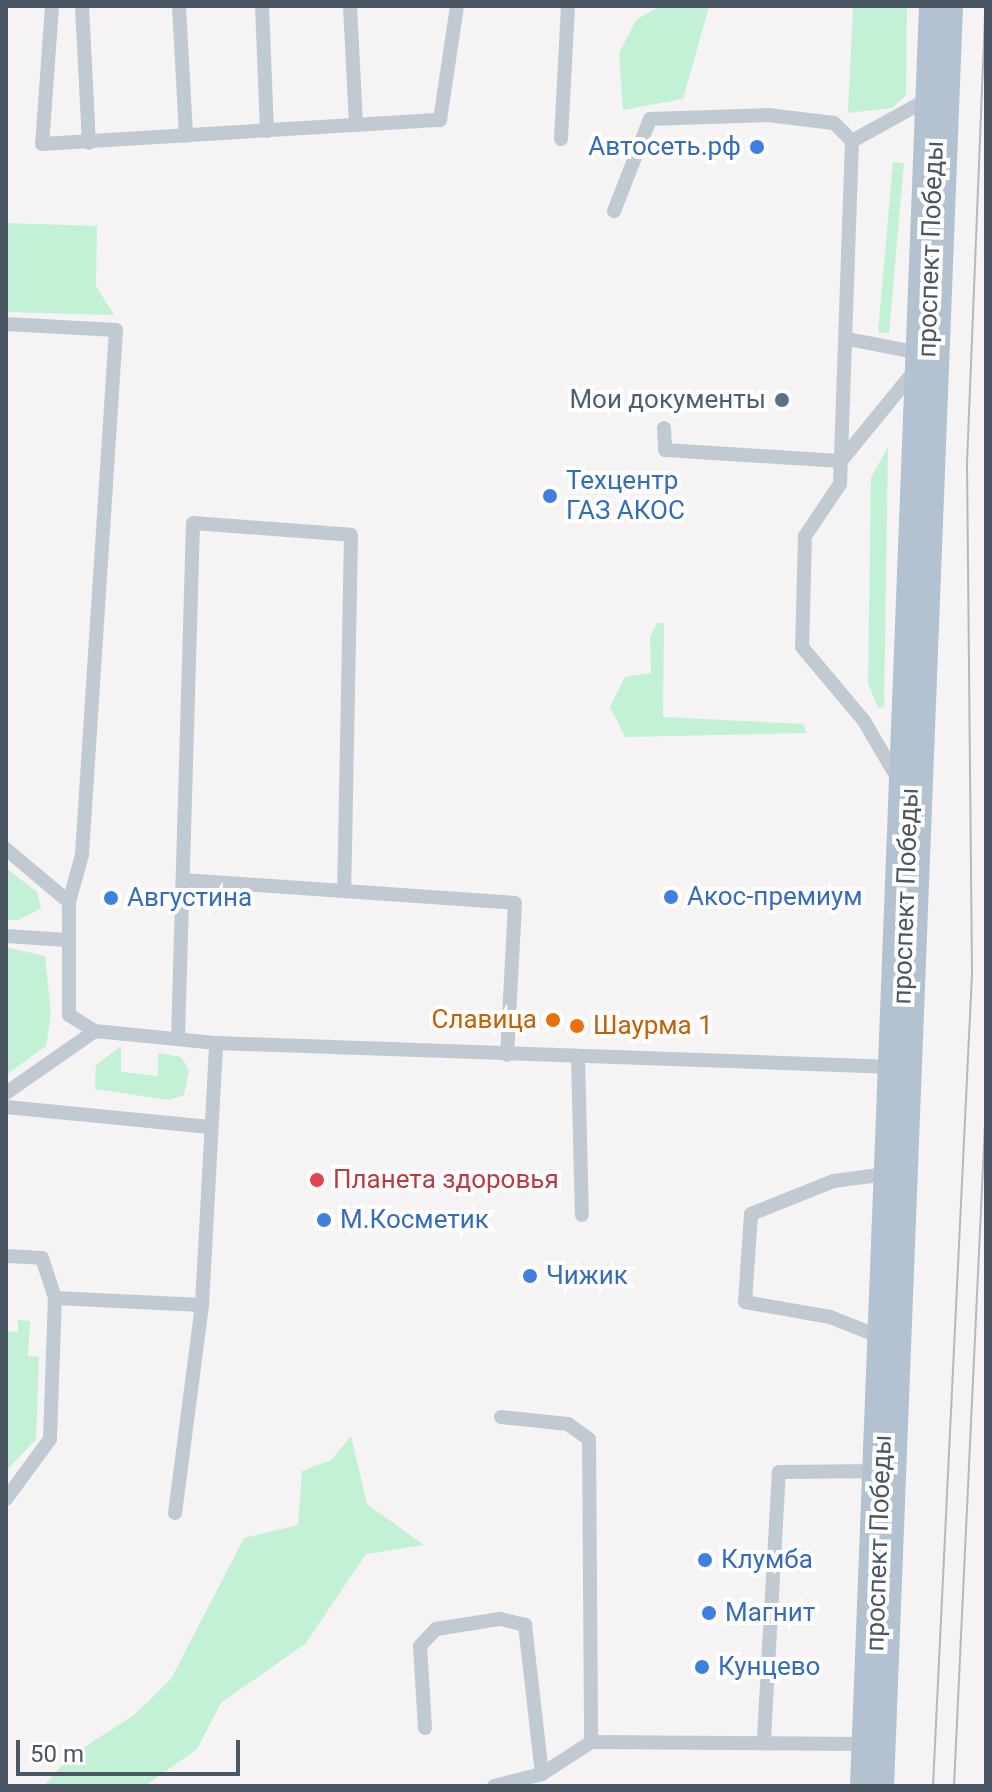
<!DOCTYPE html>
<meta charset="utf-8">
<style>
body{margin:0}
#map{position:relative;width:992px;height:1792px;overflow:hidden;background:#f5f3f3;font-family:Roboto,sans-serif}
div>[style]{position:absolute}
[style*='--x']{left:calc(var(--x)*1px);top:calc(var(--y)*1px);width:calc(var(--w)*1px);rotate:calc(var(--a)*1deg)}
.green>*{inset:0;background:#c3f1d5;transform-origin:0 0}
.service>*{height:14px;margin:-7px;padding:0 7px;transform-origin:7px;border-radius:7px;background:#c1cad2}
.primary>*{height:44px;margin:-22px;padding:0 22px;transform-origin:22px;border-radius:22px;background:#b3c2d1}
.tram>*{height:2px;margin:-1px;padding:0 1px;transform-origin:1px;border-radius:1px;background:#b5b8bd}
.dots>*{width:22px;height:22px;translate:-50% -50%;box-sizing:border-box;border:4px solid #fff;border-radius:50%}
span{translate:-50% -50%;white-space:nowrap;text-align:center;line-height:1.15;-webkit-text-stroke:8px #fff;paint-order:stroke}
.shop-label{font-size:26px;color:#366cbe}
.right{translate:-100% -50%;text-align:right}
.left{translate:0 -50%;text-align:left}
.street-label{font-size:26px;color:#4a5661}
.service-label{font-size:26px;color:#4e5e75}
.food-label{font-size:26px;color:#c56008}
.health-label{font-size:26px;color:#be3a42}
.frame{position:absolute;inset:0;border:8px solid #4a5661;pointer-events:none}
.scale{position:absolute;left:16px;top:1740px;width:224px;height:36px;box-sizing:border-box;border:4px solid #4a5661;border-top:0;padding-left:10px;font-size:24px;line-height:28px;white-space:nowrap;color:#4a5661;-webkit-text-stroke:6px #fff;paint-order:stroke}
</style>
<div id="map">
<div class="green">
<i style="clip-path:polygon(660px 6px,709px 6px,683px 99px,623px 110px,619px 53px,636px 20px)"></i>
<i style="clip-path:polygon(853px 6px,907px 6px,906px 95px,892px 108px,848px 113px)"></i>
<i style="left:893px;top:162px;width:11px;height:171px;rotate:5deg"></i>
<i style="clip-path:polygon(6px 223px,97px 226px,96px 286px,114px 315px,6px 312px)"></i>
<i style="clip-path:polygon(888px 447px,884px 707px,878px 708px,868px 683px,871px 478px)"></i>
<i style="clip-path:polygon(657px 623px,664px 623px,663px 717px,803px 724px,807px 733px,625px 737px,610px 707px,625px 677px,651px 673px,650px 637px)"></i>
<i style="clip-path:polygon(6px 868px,37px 892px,41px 908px,19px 920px,6px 920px)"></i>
<i style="clip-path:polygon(6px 947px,45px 956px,51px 1014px,46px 1046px,6px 1075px)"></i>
<i style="clip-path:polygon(121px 1046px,121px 1072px,158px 1076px,158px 1053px,181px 1057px,189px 1070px,184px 1095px,169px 1100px,95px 1089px,96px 1065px)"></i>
<i style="clip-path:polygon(18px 1320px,30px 1321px,28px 1356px,39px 1357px,36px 1439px,6px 1471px,6px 1331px,18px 1332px)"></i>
<i style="clip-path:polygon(351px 1436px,367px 1504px,424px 1545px,366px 1554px,306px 1643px,221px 1703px,197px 1749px,145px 1786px,44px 1786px,69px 1757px,134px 1715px,171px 1679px,244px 1538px,298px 1525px,302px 1471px,331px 1460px)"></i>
</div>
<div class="service">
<i style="--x:52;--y:6;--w:138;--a:94.1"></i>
<i style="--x:42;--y:144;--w:399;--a:-3.5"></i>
<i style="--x:440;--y:120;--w:115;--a:-81.5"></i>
<i style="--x:82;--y:6;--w:137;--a:87.1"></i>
<i style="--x:179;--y:6;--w:130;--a:86.9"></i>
<i style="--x:262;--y:6;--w:125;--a:87.7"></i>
<i style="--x:350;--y:6;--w:119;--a:87.1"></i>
<i style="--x:561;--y:139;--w:133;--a:-87"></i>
<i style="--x:852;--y:141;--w:91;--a:-28.8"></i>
<i style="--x:614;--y:211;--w:99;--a:-68.6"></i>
<i style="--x:650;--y:119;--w:118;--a:-1.9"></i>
<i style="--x:768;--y:115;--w:66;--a:6.9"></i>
<i style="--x:834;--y:123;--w:25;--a:45"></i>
<i style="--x:852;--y:141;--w:343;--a:92"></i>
<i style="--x:840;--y:484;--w:63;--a:123.9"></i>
<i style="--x:805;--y:536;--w:111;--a:91.5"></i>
<i style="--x:802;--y:647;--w:97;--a:50"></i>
<i style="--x:864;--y:721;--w:67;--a:59.6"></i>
<i style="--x:6;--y:324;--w:110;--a:3.1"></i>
<i style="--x:116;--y:330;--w:526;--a:93.71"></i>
<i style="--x:82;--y:855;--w:49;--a:105.5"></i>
<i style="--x:69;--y:902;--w:113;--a:90"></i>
<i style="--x:69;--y:1015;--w:31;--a:32"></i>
<i style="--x:95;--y:1031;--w:122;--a:5.7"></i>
<i style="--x:216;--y:1043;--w:679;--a:2.02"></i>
<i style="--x:848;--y:339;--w:78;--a:11"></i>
<i style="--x:664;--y:428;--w:22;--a:87"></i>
<i style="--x:665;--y:450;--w:175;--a:3.6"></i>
<i style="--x:841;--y:461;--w:119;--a:-50.8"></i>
<i style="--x:6;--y:849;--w:82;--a:40.1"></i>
<i style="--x:183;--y:880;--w:161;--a:3.9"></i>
<i style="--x:6;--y:936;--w:61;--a:3.8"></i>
<i style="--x:178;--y:1038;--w:515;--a:-88.33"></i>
<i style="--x:193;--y:523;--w:158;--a:4.3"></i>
<i style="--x:351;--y:535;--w:356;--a:91.1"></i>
<i style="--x:344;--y:891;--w:171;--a:4"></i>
<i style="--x:515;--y:903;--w:152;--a:93"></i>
<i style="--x:578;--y:1056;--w:159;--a:88.6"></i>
<i style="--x:6;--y:1093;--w:108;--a:-34.9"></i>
<i style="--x:6;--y:1107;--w:205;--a:5.6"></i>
<i style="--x:6;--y:1256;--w:36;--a:3"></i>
<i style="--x:42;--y:1258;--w:42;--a:72"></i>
<i style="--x:55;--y:1298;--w:147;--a:2.7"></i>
<i style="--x:202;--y:1305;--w:262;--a:-86.9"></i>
<i style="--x:883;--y:1338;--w:57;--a:-158.4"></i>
<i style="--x:830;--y:1317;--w:86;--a:-170"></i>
<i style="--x:745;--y:1302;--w:88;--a:-86.1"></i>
<i style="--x:751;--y:1214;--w:89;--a:-21.7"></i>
<i style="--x:834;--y:1181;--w:60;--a:-7.7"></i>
<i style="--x:501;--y:1417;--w:67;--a:6"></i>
<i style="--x:568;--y:1424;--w:26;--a:36"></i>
<i style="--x:589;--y:1439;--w:303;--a:89.6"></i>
<i style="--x:591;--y:1742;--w:279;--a:0.4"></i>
<i style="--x:6;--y:1499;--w:74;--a:-53.7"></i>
<i style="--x:50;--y:1439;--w:141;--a:-88"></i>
<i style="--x:175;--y:1513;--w:210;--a:-82.6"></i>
<i style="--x:425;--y:1728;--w:82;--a:-93.5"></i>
<i style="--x:420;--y:1646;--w:23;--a:-47"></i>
<i style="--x:436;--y:1629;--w:65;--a:-8.9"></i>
<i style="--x:500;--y:1619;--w:26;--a:13"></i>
<i style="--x:525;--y:1625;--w:150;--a:83.5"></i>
<i style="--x:764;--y:1738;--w:266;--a:-86.8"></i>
<i style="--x:779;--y:1472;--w:100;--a:-0.6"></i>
<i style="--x:494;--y:1786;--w:49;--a:-14"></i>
<i style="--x:542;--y:1774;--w:59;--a:-33.1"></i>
</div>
<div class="primary">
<i style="--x:872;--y:1786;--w:1781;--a:-87.78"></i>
</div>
<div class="tram">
<i style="--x:933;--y:1786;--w:814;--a:-87.25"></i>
<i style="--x:972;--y:973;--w:510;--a:-90.56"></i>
<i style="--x:967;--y:463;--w:457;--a:-87.7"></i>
<i style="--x:954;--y:1786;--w:684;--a:-87.32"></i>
</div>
<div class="dots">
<i style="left:757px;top:147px;background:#3f7fe0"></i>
<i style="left:782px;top:400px;background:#5c6f8a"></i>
<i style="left:550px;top:496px;background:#3f7fe0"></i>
<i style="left:671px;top:897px;background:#3f7fe0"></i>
<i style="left:111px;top:898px;background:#3f7fe0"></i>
<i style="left:553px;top:1020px;background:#e8710a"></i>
<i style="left:577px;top:1026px;background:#e8710a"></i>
<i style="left:317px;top:1180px;background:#e0444e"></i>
<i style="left:324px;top:1220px;background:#3f7fe0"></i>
<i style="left:530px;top:1276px;background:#3f7fe0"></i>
<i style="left:705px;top:1560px;background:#3f7fe0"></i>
<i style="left:709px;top:1613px;background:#3f7fe0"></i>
<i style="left:702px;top:1667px;background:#3f7fe0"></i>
</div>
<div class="shop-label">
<span class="right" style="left:741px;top:147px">Автосеть.рф</span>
<span class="left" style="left:566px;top:496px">Техцентр<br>ГАЗ АКОС</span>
<span class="left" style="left:687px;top:897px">Акос-премиум</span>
<span class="left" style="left:127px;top:898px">Августина</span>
<span class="left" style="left:340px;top:1220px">М.Косметик</span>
<span class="left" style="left:546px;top:1276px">Чижик</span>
<span class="left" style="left:721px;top:1560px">Клумба</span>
<span class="left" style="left:725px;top:1613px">Магнит</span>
<span class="left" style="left:718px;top:1667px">Кунцево</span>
</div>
<div class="street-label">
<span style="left:931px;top:249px;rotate:-88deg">проспект Победы</span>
<span style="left:906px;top:896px;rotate:-88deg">проспект Победы</span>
<span style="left:879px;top:1543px;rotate:-88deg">проспект Победы</span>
</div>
<div class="service-label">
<span class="right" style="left:766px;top:400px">Мои документы</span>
</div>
<div class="food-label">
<span class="right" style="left:537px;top:1020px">Славица</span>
<span class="left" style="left:593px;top:1026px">Шаурма 1</span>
</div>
<div class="health-label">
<span class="left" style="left:333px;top:1180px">Планета здоровья</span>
</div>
<div class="frame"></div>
<div class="scale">50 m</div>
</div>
